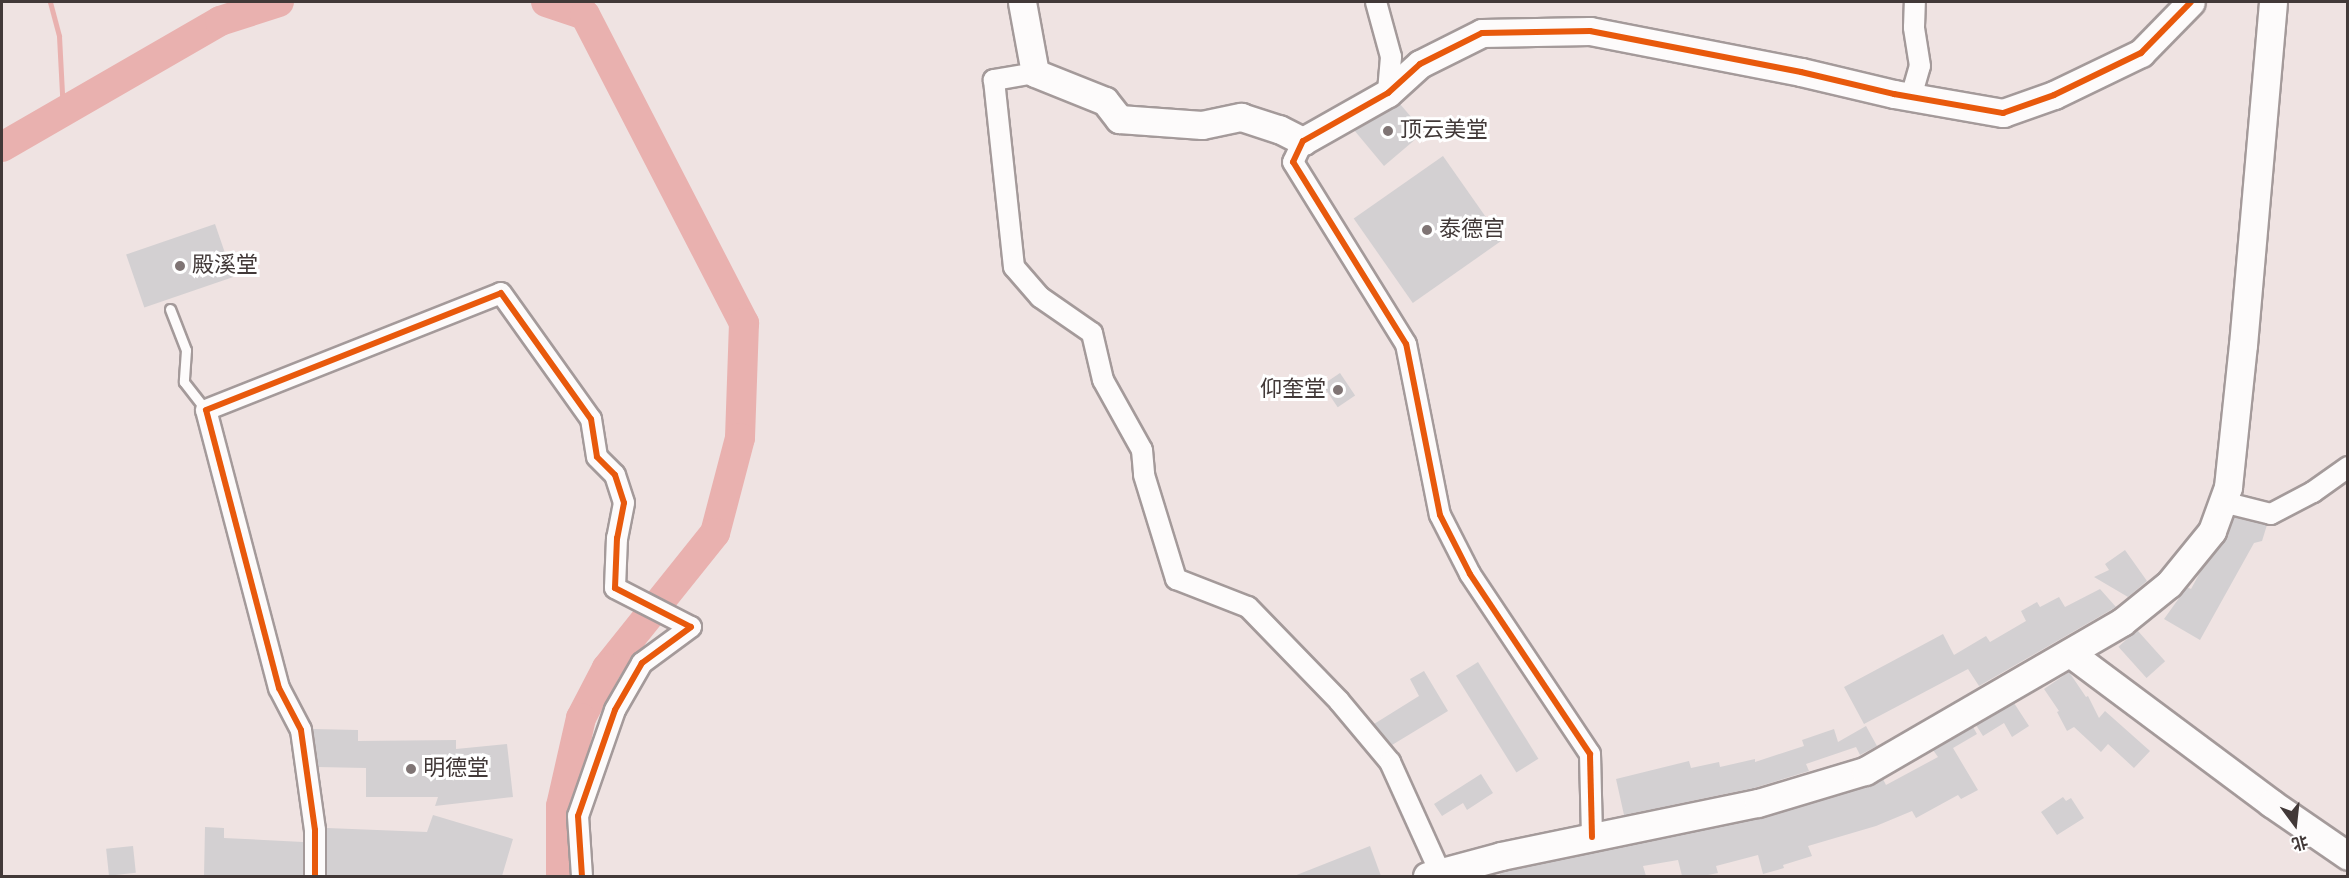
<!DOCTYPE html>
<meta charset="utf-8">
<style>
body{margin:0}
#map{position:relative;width:2349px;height:878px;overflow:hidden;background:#efe3e2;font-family:"Sofia Sans Condensed","Noto Sans SC",sans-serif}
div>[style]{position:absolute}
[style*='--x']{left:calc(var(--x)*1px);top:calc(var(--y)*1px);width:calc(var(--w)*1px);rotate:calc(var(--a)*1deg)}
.stream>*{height:5px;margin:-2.5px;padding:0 2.5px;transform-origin:2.5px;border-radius:2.5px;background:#e9b1af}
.river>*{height:30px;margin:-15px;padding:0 15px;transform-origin:15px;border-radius:15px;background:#e9b1af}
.building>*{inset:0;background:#d3d0d2;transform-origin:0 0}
.roads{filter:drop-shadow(2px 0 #a49a9a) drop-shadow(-2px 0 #a49a9a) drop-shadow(0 2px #a49a9a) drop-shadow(0 -2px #a49a9a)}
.lane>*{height:9px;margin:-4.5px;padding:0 4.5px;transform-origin:4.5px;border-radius:4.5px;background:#fdfbfb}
.street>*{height:20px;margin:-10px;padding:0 10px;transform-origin:10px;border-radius:10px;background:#fdfbfb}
.secondary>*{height:27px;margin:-13.5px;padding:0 13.5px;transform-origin:13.5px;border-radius:13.5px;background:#fdfbfb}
.cycleway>*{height:6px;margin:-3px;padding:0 3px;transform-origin:3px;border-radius:3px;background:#e8590c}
.dots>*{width:16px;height:16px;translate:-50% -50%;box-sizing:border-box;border:3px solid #fff;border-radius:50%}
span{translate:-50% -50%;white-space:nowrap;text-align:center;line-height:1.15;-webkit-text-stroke:6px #fff;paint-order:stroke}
.poi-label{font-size:22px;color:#423938}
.left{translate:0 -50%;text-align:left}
.right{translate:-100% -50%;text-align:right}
.frame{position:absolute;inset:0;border:3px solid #423938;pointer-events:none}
.north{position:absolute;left:2265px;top:794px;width:60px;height:60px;-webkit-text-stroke:4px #fff;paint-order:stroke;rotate:165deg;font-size:16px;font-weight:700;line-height:24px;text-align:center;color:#423938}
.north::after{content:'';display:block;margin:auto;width:21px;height:27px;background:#423938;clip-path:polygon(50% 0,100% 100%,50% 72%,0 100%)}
</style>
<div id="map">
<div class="stream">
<i style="--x:50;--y:2;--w:35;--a:75"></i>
<i style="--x:59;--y:36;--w:76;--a:87"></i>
</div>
<div class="river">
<i style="--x:546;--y:2;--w:41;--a:18.4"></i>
<i style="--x:585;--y:15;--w:347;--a:62.7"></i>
<i style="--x:744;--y:323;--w:115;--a:92"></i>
<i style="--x:740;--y:438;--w:98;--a:104.7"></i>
<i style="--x:715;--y:533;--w:173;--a:128.7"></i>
<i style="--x:607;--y:668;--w:56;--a:117.5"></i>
<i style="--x:581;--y:718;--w:90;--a:102.8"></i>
<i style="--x:561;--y:806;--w:70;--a:90"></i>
<i style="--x:2;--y:147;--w:252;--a:-30"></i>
<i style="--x:220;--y:21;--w:62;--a:-17.9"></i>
</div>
<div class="building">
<i style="clip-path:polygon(1400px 104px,1424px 132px,1384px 166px,1354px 130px)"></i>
<i style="left:1443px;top:156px;width:103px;height:109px;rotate:55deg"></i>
<i style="left:215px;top:224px;width:56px;height:94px;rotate:71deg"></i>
<i style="left:1340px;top:373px;width:27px;height:21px;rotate:56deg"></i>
<i style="clip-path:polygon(2234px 517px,2267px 525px,2262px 541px,2254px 543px,2200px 640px,2164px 619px,2187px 587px,2191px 589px,2204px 565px,2224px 541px)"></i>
<i style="clip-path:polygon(2125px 550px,2147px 581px,2128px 597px,2094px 577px,2109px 570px,2105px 564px)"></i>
<i style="clip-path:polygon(2100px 589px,2116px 607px,1979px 686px,1968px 669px,1864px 724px,1844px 687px,1943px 634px,1954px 655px,1986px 636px,1990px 642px,2026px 621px,2021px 611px,2037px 602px,2040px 607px,2059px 597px,2065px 607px)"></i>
<i style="left:2137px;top:630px;width:42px;height:25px;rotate:48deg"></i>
<i style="left:1478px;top:662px;width:114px;height:26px;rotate:58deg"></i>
<i style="clip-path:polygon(1424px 671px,1448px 711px,1392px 745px,1374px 724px,1419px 696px,1410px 679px)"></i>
<i style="clip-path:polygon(2069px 672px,2086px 697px,2088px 696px,2099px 718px,2105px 711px,2150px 751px,2134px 768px,2108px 744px,2101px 752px,2074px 727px,2067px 731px,2057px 712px,2059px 711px,2044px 689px)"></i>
<i style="clip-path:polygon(2014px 703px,2029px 726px,2012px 737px,2004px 723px,1983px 736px,1976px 725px)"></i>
<i style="clip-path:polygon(1866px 726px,1877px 746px,1860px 755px,1856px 747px,1806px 764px,1809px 771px,1754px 788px,1624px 815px,1616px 779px,1689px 761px,1691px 768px,1719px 762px,1720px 767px,1755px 759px,1755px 762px,1804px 746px,1802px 740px,1834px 729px,1838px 742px)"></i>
<i style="clip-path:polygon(1973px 727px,1977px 734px,1953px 748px,1978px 790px,1961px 799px,1958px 795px,1916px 818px,1912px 811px,1876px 826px,1808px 846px,1812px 856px,1783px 865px,1784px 868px,1763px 874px,1758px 855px,1716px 866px,1718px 873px,1703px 876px,1682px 876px,1678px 860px,1643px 866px,1646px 876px,1500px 876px,1500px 873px,1505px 871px,1762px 818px,1870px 786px,1883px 779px,1886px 785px,1938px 757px,1933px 750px)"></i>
<i style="clip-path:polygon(313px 729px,358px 730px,358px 741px,456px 740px,456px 749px,507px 744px,513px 797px,435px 806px,438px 797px,366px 797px,366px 768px,318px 767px)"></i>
<i style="clip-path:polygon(1481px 774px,1493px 793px,1467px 810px,1463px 803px,1442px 816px,1434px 804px)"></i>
<i style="clip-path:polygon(2063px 797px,2066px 801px,2071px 798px,2084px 818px,2057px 835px,2041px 812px)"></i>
<i style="clip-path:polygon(433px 815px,513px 839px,502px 876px,327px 876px,327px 828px,427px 832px)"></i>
<i style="clip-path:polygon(205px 827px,224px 828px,224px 838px,303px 842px,303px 876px,204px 876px)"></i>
<i style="left:133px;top:846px;width:27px;height:27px;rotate:84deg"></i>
<i style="clip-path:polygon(1370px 846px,1381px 876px,1294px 876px)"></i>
</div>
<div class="roads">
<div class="lane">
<i style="--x:170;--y:309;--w:44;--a:68.7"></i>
<i style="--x:186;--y:350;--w:32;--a:94"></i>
<i style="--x:184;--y:382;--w:36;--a:52"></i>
</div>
<div class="street">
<i style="--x:1376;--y:2;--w:57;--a:74.7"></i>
<i style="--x:1391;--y:57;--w:36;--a:95"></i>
<i style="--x:1035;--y:73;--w:42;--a:170.3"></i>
<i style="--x:994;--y:80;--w:188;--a:83.9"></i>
<i style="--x:1014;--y:267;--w:40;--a:49"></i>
<i style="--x:1040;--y:297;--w:63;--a:34.7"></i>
<i style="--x:1092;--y:333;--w:48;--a:76.8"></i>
<i style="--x:1103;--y:380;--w:80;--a:60.9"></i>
<i style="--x:1142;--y:450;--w:25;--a:85"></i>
<i style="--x:1144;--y:475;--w:109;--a:72.9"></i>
<i style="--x:1176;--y:579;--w:77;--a:21.3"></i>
<i style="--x:1248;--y:607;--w:131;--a:45.9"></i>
<i style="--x:1339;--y:701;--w:80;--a:50.1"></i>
<i style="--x:1390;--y:762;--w:121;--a:65.6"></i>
<i style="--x:1911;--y:97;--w:32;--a:-74"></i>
<i style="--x:1920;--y:66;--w:39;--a:-99"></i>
<i style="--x:1914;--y:27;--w:25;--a:-88"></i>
<i style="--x:1303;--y:141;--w:23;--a:115"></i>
<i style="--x:1293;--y:162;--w:214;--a:58.2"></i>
<i style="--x:1406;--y:344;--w:174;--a:78.8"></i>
<i style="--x:1440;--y:515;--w:66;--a:63"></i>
<i style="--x:1470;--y:574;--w:216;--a:56.3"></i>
<i style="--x:1590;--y:754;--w:83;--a:88.6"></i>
<i style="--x:2223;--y:502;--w:49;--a:14"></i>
<i style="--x:2271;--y:514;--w:47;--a:-27.6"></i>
<i style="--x:2313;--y:492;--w:43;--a:-35.5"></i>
<i style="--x:315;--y:876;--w:46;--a:-90"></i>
<i style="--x:315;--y:830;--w:101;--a:-98"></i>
<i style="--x:301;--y:730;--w:47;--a:-117.6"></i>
<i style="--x:279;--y:688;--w:287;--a:-104.7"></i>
<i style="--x:206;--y:410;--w:317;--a:-21.6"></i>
<i style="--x:501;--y:293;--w:155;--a:54.5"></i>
<i style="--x:591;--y:419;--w:38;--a:81"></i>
<i style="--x:597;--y:457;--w:25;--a:45"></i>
<i style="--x:615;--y:475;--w:29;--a:72"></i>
<i style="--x:624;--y:503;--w:36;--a:101"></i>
<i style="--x:617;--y:538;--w:50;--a:92.3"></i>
<i style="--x:615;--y:588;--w:85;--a:27.2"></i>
<i style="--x:691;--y:627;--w:61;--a:143.7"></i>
<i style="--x:642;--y:663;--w:54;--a:119.9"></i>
<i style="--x:615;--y:710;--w:112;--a:109.2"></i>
<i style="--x:578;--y:816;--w:60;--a:86.2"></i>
</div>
<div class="secondary">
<i style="--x:1022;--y:2;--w:72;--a:79.6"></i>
<i style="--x:1035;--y:73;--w:75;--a:21.8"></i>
<i style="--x:1105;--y:101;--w:23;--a:52"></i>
<i style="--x:1119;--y:119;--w:83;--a:4.1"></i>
<i style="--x:1202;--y:125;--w:40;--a:-12"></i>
<i style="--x:1241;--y:117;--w:40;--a:18"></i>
<i style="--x:1279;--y:129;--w:27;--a:27"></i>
<i style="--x:1303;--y:141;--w:98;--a:-29.5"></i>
<i style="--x:1388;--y:93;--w:43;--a:-42.2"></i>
<i style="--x:1420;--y:64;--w:69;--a:-26.6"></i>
<i style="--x:1482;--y:33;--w:108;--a:-1.1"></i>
<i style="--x:1590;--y:31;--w:215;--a:11"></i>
<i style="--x:1801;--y:72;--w:96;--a:13.3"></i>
<i style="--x:1894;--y:94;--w:111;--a:9.9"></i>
<i style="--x:2003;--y:113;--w:54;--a:-19.4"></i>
<i style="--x:2054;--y:95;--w:97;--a:-25.8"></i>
<i style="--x:2141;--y:53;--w:71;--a:-45.6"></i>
<i style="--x:2070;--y:653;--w:251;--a:36.7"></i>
<i style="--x:2271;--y:803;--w:93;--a:34.5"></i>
<i style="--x:1427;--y:876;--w:77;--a:-15.1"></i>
<i style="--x:1501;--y:856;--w:262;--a:-11.7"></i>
<i style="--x:1758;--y:803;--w:112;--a:-16.7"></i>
<i style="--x:1865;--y:771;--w:297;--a:-30.1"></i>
<i style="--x:2122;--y:622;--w:60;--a:-39"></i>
<i style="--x:2169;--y:584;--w:68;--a:-50.9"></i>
<i style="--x:2212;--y:531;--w:47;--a:-70"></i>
<i style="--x:2228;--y:487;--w:143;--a:-84"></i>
<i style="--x:2243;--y:345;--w:344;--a:-85"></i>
</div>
</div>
<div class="cycleway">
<i style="--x:1592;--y:837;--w:83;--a:-91.4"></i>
<i style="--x:1590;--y:754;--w:216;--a:-123.7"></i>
<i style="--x:1470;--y:574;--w:66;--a:-117"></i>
<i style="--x:1440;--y:515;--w:174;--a:-101.2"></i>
<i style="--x:1406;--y:344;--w:214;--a:-121.8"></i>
<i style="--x:1293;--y:162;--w:23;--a:-65"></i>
<i style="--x:1303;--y:141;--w:98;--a:-29.5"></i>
<i style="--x:1388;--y:93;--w:43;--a:-42.2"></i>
<i style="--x:1420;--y:64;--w:69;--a:-26.6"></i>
<i style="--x:1482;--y:33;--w:108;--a:-1.1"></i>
<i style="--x:1590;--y:31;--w:215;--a:11"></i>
<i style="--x:1801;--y:72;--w:96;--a:13.3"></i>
<i style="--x:1894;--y:94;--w:111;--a:9.9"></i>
<i style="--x:2003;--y:113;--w:54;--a:-19.4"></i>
<i style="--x:2054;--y:95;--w:97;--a:-25.8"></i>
<i style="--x:2141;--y:53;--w:71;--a:-45.6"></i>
<i style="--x:315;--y:876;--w:46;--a:-90"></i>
<i style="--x:315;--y:830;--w:101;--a:-98"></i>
<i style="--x:301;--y:730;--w:47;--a:-117.6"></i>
<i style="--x:279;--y:688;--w:287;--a:-104.7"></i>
<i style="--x:206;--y:410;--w:317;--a:-21.6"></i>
<i style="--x:501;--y:293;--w:155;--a:54.5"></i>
<i style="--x:591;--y:419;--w:38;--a:81"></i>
<i style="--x:597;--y:457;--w:25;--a:45"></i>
<i style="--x:615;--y:475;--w:29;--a:72"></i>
<i style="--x:624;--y:503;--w:36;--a:101"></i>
<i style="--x:617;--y:538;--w:50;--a:92.3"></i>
<i style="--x:615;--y:588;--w:85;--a:27.2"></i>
<i style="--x:691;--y:627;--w:61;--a:143.7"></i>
<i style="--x:642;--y:663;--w:54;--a:119.9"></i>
<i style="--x:615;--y:710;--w:112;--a:109.2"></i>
<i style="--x:578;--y:816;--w:60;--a:86.2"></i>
</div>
<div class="dots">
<i style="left:1388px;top:131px;background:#7f7474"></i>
<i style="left:1427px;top:230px;background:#7f7474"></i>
<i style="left:180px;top:266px;background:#7f7474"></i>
<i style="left:1338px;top:390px;background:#7f7474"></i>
<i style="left:411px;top:769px;background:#7f7474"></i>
</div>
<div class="poi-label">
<span class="left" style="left:1400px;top:131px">顶云美堂</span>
<span class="left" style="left:1439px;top:230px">泰德宫</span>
<span class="left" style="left:192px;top:266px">殿溪堂</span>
<span class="right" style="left:1326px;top:390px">仰奎堂</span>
<span class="left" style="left:423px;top:769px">明德堂</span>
</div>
<div class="frame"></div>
<div class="north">北</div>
</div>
